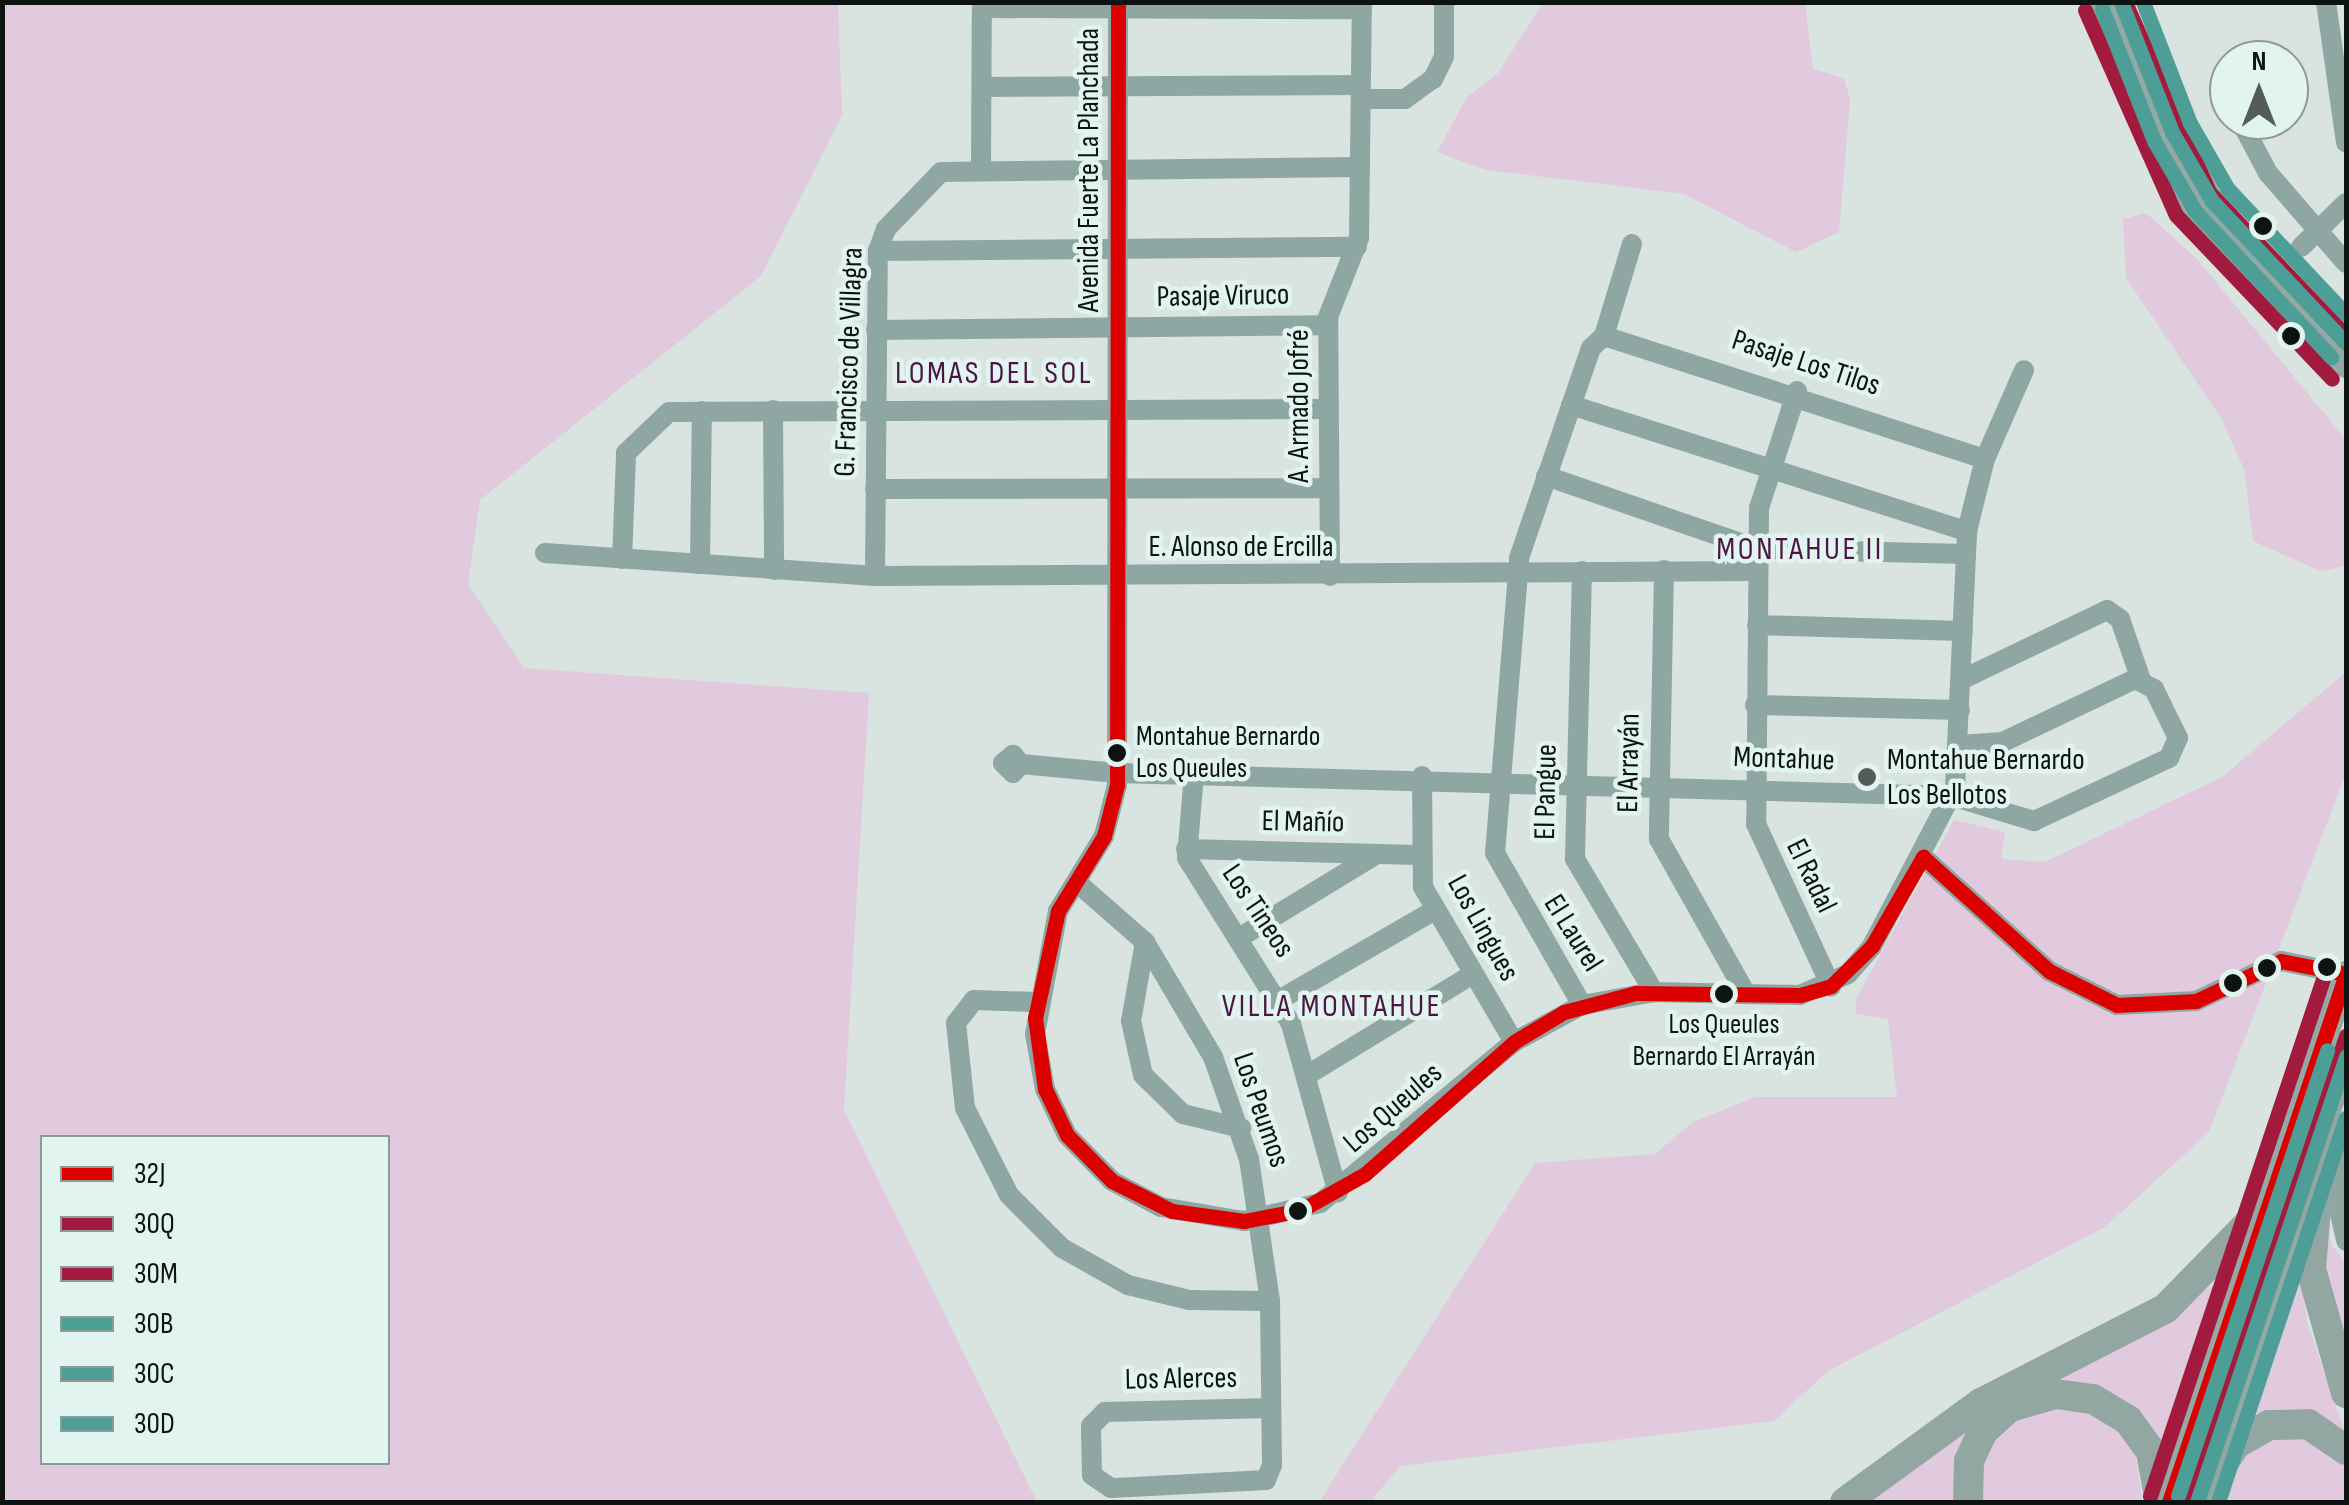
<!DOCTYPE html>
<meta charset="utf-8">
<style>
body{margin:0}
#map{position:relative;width:2349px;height:1505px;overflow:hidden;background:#d9e3e0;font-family:"Sofia Sans Condensed",sans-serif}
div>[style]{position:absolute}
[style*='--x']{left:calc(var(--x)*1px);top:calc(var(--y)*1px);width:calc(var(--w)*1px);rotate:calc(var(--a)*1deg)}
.green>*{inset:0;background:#e1c9de}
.minor>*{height:20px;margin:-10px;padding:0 10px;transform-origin:10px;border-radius:10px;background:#8ea7a2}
.major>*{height:25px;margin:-12.5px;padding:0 12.5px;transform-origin:12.5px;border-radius:12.5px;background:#92a9a4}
.highway>*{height:30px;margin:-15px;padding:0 15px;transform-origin:15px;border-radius:15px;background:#92a7a2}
.bus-1>*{height:15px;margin:-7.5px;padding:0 7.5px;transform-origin:7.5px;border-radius:7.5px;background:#d00}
.bus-2>*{height:15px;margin:-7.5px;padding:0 7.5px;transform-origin:7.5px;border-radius:7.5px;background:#a31a3f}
.bus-3>*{height:15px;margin:-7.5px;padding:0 7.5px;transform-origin:7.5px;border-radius:7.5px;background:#a31a3f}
.bus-4>*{height:15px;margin:-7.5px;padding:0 7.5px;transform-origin:7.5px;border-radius:7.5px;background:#4d9e97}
.bus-5>*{height:15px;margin:-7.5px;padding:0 7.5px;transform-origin:7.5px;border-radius:7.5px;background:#4d9e97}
.bus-6>*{height:15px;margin:-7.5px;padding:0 7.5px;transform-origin:7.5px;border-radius:7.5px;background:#4d9e97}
.dots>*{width:28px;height:28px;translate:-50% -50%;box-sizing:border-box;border:5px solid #e2f4ef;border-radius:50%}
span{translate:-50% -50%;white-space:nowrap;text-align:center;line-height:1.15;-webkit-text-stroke:9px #e2f4ef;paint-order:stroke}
.bus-label{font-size:28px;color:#0d1311}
.left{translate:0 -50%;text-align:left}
.street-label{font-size:30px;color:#0d1311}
.poi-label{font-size:30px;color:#0d1311}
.neighbourhood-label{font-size:32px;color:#4b1643;letter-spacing:2.5px}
.frame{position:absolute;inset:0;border:5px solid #0d1311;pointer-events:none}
.legend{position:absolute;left:40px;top:1135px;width:350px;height:330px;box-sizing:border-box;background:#e2f4ef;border:2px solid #8d9a96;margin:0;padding:12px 18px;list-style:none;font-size:30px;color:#0d1311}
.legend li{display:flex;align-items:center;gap:20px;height:50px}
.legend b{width:50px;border:2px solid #8d9a96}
.north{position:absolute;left:2209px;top:40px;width:100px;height:100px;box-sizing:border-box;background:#e2f4ef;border:2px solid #8d9a96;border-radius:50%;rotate:0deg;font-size:28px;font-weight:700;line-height:40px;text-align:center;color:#0d1311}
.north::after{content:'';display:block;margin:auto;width:35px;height:45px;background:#545c59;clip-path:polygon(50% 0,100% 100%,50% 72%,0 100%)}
</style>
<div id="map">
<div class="green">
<i style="clip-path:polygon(evenodd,3px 2px,838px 3px,842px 115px,761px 276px,480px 500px,468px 584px,524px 668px,869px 693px,844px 1110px,1037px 1502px,3px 1502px,3px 2px,42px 1138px,388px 1138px,388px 1462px,42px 1462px,42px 1138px)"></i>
<i style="clip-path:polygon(1543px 3px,1805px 3px,1813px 69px,1844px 78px,1850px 100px,1839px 232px,1796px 252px,1684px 194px,1486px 170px,1437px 152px,1467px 97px,1498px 73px)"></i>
<i style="clip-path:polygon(2146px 213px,2197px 259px,2346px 440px,2346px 566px,2320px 571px,2253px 541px,2244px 469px,2221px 418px,2126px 278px,2123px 219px)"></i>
<i style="clip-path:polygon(2346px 672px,2346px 773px,2209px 1132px,2105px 1227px,1828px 1371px,1774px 1421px,1400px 1466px,1370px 1502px,1319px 1502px,1535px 1163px,1655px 1154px,1693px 1122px,1755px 1097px,1897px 1097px,1888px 1019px,1856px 1014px,1856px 999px,1954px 820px,2005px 832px,2001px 859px,2045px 862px,2222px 777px)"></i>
<i style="clip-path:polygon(2326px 1211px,2331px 1244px,2346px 1263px,2346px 1362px,2319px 1262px)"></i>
<i style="clip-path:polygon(2298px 1243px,2307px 1322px,2346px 1435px,2230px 1437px)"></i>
<i style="clip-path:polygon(2224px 1279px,2165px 1462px,2160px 1450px,2040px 1383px)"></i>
<i style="clip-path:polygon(2061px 1404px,2108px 1419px,2134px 1446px,2143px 1502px,1976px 1502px,1978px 1464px,2007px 1421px)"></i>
<i style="clip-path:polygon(1977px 1414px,1954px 1502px,1862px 1502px)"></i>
<i style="clip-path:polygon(2288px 1428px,2346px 1463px,2346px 1502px,2215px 1502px,2234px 1460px)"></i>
</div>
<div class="minor">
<i style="--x:1118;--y:2;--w:783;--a:90.07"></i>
<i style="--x:1117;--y:785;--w:53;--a:104.3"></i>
<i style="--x:1104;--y:836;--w:88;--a:121.5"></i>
<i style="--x:1058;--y:911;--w:125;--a:100.6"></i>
<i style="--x:1035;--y:1034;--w:56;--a:79.7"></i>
<i style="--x:1045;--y:1089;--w:51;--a:64.4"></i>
<i style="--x:1067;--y:1135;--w:64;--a:45.6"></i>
<i style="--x:1112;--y:1181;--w:55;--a:28"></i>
<i style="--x:1161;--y:1207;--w:84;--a:9.6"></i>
<i style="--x:1244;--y:1221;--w:78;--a:-13.3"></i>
<i style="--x:1320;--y:1203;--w:252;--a:-39.7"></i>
<i style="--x:1514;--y:1042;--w:77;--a:-28.6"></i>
<i style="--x:1582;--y:1005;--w:73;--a:-10.2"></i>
<i style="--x:1654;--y:992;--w:146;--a:1.2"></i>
<i style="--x:1800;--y:995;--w:52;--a:-23.6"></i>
<i style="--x:1848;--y:974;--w:37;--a:-49"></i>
<i style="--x:1872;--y:946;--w:178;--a:-62.3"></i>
<i style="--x:1955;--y:788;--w:257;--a:-87.3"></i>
<i style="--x:1967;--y:531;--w:74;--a:-76"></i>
<i style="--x:1985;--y:459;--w:97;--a:-66.3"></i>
<i style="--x:2326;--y:2;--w:142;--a:81.9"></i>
<i style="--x:982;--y:8;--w:380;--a:0.2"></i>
<i style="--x:982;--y:87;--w:378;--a:-0.3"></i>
<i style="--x:1361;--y:99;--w:44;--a:0"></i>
<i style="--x:1405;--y:99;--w:34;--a:-36"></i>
<i style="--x:1433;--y:79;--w:25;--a:-64"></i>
<i style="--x:1444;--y:56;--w:54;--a:-90"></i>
<i style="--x:2240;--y:120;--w:60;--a:62.2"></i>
<i style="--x:2268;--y:173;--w:119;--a:49.1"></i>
<i style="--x:981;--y:167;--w:165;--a:-89.7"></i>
<i style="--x:2301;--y:247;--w:63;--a:-44.4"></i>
<i style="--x:878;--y:251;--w:479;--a:-0.5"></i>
<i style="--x:876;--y:330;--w:452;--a:-0.6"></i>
<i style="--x:1604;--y:336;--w:400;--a:17.9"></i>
<i style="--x:1604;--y:336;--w:96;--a:-73.1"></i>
<i style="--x:1797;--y:391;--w:123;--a:108"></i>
<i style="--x:1759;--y:508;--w:316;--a:90.5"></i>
<i style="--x:1756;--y:824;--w:179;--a:65.2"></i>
<i style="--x:1571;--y:405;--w:416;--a:17.7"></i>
<i style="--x:773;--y:410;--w:160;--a:89.6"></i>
<i style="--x:1546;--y:476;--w:224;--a:19"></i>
<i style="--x:1758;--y:549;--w:208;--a:1.4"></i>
<i style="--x:875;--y:489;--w:454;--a:-0.1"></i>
<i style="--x:545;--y:553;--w:331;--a:4"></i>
<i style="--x:875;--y:576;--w:882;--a:-0.32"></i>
<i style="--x:622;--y:559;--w:106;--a:-87.8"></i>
<i style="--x:626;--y:453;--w:59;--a:-43.6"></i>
<i style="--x:669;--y:412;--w:659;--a:-0.26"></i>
<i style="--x:700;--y:564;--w:153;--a:-89.3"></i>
<i style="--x:1664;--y:570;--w:269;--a:91.1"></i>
<i style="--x:1659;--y:839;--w:178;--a:60.7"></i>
<i style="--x:1582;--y:571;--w:288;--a:91.4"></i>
<i style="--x:1575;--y:859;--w:155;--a:59.3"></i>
<i style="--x:875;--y:576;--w:325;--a:-89.5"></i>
<i style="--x:878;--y:251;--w:23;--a:-70"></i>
<i style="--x:886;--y:229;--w:79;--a:-46"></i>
<i style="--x:941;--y:172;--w:419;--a:-0.7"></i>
<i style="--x:1330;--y:576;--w:259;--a:-90.4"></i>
<i style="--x:1328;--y:317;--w:85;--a:-68.6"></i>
<i style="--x:1359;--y:238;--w:236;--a:-89.3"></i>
<i style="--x:1757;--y:625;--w:206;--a:1.7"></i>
<i style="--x:1961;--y:680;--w:162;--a:-25.6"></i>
<i style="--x:2107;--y:610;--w:16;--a:35"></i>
<i style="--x:2120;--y:619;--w:65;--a:71"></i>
<i style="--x:1755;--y:705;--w:205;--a:1.4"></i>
<i style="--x:1021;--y:764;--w:12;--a:132"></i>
<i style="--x:1013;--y:773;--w:14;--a:-135"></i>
<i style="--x:1003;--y:763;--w:13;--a:-39"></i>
<i style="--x:1013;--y:755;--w:12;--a:48"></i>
<i style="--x:1021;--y:764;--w:96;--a:5.4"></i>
<i style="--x:1117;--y:773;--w:834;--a:1.58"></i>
<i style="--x:1951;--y:796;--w:87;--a:16.8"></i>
<i style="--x:2034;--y:821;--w:149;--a:-25"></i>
<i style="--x:2169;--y:758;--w:22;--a:-66"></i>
<i style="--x:2178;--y:738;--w:55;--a:-116.1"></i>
<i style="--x:2154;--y:689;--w:21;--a:-152"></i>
<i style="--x:2135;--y:679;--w:146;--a:154.5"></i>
<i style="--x:2003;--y:742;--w:44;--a:176.1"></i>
<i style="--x:1194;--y:774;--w:84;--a:94.8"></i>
<i style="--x:1187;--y:858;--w:196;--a:57.9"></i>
<i style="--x:1291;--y:1024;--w:175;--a:74.5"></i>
<i style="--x:1422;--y:776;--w:111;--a:89.5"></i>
<i style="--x:1423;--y:887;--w:180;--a:59.6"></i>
<i style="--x:1186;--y:849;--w:233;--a:1.5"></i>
<i style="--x:1923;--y:857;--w:170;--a:42.1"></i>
<i style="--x:2049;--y:971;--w:76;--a:26.6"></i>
<i style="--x:2117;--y:1005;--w:79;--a:-2.9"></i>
<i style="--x:2196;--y:1001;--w:94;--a:-25.2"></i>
<i style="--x:2281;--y:961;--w:66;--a:11.3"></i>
<i style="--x:1081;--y:886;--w:85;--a:41.2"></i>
<i style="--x:1145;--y:942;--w:134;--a:59.4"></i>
<i style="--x:1213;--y:1057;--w:108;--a:70.6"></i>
<i style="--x:1249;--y:1159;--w:144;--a:81.6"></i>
<i style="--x:1270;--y:1301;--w:164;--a:89.3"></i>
<i style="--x:1272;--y:1465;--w:16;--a:112"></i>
<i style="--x:1266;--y:1480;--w:155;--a:177"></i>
<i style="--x:1111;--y:1488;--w:23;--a:-146"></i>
<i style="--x:1092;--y:1475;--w:49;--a:-91.2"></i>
<i style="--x:1091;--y:1426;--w:20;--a:-45"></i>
<i style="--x:1105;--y:1412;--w:166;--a:-1.4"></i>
<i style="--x:1242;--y:936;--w:158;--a:-31.3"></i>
<i style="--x:1145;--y:942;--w:80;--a:100"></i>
<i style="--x:1131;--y:1021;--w:55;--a:77.5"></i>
<i style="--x:1143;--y:1075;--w:56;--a:44.3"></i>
<i style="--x:1183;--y:1114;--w:60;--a:13.6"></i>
<i style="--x:1279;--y:1000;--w:180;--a:-30"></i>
<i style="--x:1036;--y:1002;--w:62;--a:-178.2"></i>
<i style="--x:974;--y:1000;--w:29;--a:128"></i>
<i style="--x:956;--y:1023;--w:85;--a:84"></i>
<i style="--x:965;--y:1108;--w:97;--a:63.2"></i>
<i style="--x:1009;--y:1195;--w:75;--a:45"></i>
<i style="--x:1062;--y:1248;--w:76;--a:29.3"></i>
<i style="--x:1128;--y:1285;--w:63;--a:13.8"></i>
<i style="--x:1189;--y:1300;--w:81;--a:0.7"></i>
<i style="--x:1582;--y:1005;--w:175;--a:-119.8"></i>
<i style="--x:1495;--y:853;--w:296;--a:-85.3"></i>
<i style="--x:1519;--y:558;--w:222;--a:-71.1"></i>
<i style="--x:1591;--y:348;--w:18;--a:-43"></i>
<i style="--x:1309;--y:1074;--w:192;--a:-31.4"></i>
<i style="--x:2346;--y:1143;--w:63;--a:97.4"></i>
<i style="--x:2338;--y:1205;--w:37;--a:77"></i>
</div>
<div class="major">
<i style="--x:2103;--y:2;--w:220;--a:66.1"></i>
<i style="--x:2192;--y:203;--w:224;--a:46.5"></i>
<i style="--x:2184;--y:155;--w:110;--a:55"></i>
<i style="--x:2206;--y:1477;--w:444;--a:-71.6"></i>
<i style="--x:2169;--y:1502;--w:558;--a:-71.5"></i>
</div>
<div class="highway">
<i style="--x:2323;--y:1125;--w:144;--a:94.8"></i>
<i style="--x:2311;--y:1269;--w:129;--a:74.2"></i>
<i style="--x:1845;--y:1502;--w:168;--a:-36.1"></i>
<i style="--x:1981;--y:1403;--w:207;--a:-27.1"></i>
<i style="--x:2165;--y:1309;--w:147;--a:-45.6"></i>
<i style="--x:1968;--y:1502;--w:41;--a:-88.6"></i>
<i style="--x:1969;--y:1461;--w:33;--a:-65"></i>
<i style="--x:1983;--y:1431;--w:36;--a:-42"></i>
<i style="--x:2010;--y:1407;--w:48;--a:-15.8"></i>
<i style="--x:2056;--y:1394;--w:37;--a:8"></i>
<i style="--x:2093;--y:1399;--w:41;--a:31"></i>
<i style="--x:2128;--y:1420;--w:39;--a:54"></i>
<i style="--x:2151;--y:1452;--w:51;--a:79.8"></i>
<i style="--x:2197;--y:1502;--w:70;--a:-56.1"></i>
<i style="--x:2236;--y:1444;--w:38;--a:-30"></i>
<i style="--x:2269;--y:1425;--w:39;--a:-1"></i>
<i style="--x:2308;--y:1424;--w:46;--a:34.4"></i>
</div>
<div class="bus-1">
<i style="--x:1118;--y:2;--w:783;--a:90.07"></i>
<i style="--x:1117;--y:785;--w:53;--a:104.3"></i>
<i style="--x:1104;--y:836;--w:88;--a:121.5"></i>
<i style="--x:1058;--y:911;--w:109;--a:102.1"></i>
<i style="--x:1035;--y:1018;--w:72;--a:82"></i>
<i style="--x:1045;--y:1089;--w:51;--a:64.4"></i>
<i style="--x:1067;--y:1135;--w:64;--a:45.6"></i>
<i style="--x:1112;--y:1181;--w:67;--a:26.6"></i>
<i style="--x:1172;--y:1211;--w:73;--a:7.9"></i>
<i style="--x:1244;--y:1221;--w:58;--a:-10.9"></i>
<i style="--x:1301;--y:1210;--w:73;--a:-29.4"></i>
<i style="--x:1365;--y:1174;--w:199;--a:-41.5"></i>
<i style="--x:1514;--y:1042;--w:58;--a:-31"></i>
<i style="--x:1564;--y:1012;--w:74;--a:-14.8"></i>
<i style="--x:1636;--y:993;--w:164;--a:0.7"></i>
<i style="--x:1800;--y:995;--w:32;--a:-16"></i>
<i style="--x:1831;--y:986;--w:57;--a:-44.3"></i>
<i style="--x:1872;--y:946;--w:103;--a:-60.2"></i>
<i style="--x:1923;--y:857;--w:170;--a:42.1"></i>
<i style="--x:2049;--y:971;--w:76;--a:26.6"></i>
<i style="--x:2117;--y:1005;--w:79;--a:-2.9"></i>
<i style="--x:2196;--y:1001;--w:94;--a:-25.2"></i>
<i style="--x:2281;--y:961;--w:66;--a:11.3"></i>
<i style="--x:2346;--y:974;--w:557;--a:108.53"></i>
</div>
<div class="bus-2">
<i style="--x:2085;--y:10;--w:224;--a:66.1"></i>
<i style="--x:2176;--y:215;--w:226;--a:46.4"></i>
<i style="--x:2190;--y:1502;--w:492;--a:-71.5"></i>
</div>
<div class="bus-3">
<i style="--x:2125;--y:2;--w:208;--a:66.1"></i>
<i style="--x:2209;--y:192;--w:199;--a:46.4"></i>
<i style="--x:2150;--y:1496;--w:558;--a:-71.5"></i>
</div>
<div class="bus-4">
<i style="--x:2121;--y:2;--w:140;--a:68.6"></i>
<i style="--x:2172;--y:132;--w:80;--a:59.9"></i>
<i style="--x:2212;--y:201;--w:195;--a:46.7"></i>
<i style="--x:2197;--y:1502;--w:470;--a:-71.5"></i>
</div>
<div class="bus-5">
<i style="--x:2102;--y:9;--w:142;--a:68.5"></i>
<i style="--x:2154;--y:141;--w:81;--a:59.6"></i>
<i style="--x:2195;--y:211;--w:200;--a:47"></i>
<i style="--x:2218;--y:1502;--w:405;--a:-71.6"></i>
</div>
<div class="bus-6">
<i style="--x:2143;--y:2;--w:130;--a:68.8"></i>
<i style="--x:2190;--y:123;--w:76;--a:60.1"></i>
<i style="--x:2228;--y:189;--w:172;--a:46.7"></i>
<i style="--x:2178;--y:1496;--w:470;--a:-71.5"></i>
</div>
<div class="dots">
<i style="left:2263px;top:226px;background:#0d1311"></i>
<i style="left:2291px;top:336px;background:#0d1311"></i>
<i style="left:1117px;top:753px;background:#0d1311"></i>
<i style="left:1867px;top:777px;background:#545c59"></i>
<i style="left:2327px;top:967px;background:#0d1311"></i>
<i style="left:2267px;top:968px;background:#0d1311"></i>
<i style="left:2233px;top:983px;background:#0d1311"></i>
<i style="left:1724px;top:994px;background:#0d1311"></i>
<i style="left:1298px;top:1211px;background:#0d1311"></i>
</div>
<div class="bus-label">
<span class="left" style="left:1136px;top:753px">Montahue Bernardo<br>Los Queules</span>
<span style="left:1724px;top:1041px">Los Queules<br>Bernardo El Arrayán</span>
</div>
<div class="street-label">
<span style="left:1089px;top:170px;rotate:-90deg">Avenida Fuerte La Planchada</span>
<span style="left:1223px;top:296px;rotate:-1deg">Pasaje Viruco</span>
<span style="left:849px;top:362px;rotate:-88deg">G. Francisco de Villagra</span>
<span style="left:1806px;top:363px;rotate:18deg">Pasaje Los Tilos</span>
<span style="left:1299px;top:406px;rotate:-90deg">A. Armado Jofré</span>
<span style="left:1241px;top:547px">E. Alonso de Ercilla</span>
<span style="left:1784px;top:759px;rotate:2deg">Montahue</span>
<span style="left:1629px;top:763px;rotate:-89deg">El Arrayán</span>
<span style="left:1546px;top:792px;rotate:-89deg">El Pangue</span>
<span style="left:1303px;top:822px;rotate:1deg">El Mañío</span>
<span style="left:1811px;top:876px;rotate:64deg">El Radal</span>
<span style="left:1258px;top:911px;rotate:56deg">Los Tineos</span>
<span style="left:1483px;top:928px;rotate:61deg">Los Lingues</span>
<span style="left:1573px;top:933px;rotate:58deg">El Laurel</span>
<span style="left:1393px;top:1108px;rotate:-41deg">Los Queules</span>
<span style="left:1261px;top:1110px;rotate:71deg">Los Peumos</span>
<span style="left:1181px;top:1379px;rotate:-1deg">Los Alerces</span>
</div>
<div class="poi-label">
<span class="left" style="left:1887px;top:777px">Montahue Bernardo<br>Los Bellotos</span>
</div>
<div class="neighbourhood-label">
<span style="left:994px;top:374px">LOMAS DEL SOL</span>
<span style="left:1800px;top:550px">MONTAHUE II</span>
<span style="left:1332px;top:1007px">VILLA MONTAHUE</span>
</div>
<div class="frame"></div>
<ul class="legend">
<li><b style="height:12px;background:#d00"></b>32J</li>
<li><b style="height:12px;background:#a31a3f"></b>30Q</li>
<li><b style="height:12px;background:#a31a3f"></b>30M</li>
<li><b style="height:12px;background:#4d9e97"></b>30B</li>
<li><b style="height:12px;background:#4d9e97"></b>30C</li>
<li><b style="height:12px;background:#4d9e97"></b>30D</li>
</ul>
<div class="north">N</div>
</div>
